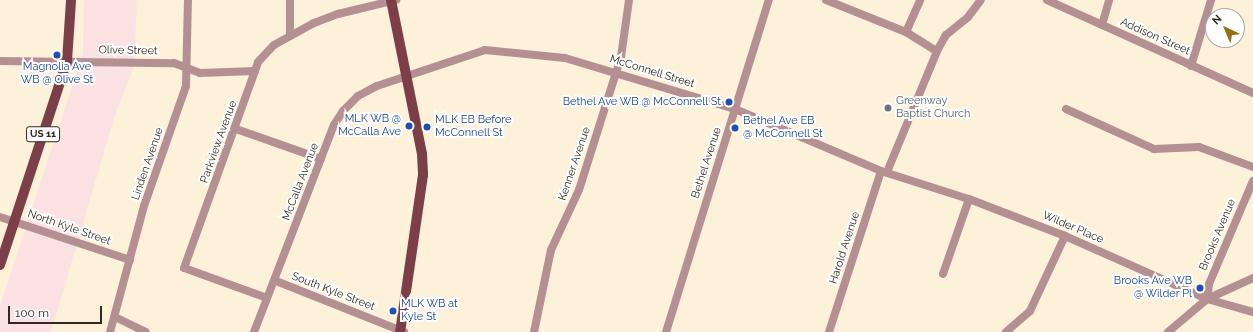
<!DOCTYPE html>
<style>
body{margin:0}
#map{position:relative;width:1253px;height:332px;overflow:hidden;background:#fdf1d9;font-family:Raleway,sans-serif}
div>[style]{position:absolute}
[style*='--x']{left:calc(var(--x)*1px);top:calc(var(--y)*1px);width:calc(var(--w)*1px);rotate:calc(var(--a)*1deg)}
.commercial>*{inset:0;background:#fce1e2}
.minor>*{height:8px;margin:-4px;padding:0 4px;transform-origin:4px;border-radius:4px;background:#b59093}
.major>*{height:10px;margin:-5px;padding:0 5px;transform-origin:5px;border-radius:5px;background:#7c3e47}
.dots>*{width:11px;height:11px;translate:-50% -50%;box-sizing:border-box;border:2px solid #fff;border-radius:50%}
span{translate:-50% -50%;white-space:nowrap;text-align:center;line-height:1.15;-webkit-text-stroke:4px #fff;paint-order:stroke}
.shield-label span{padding:1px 3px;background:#fff;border:1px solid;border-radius:3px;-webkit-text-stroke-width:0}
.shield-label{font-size:10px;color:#302a1f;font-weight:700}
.street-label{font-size:11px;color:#302a1f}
.transit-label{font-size:11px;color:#164399}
.right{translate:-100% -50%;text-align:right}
.left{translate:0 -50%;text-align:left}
.worship-label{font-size:11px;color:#5b616d}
.north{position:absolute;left:1205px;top:8px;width:40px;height:40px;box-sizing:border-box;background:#fff;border:1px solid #acaaa5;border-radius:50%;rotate:316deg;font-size:11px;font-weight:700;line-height:16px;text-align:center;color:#302a1f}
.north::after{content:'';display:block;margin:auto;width:14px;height:18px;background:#946f17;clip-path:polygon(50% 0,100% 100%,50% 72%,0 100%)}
.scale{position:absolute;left:8px;top:306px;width:94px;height:18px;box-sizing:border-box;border:2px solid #302a1f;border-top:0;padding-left:5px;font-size:12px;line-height:14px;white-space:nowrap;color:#302a1f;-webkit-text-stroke:3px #fff;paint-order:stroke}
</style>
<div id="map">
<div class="commercial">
<i style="clip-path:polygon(84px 0,137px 0,134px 66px,115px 115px,51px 332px,0 332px,0 306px,83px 53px)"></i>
</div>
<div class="minor">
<i style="--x:290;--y:0;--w:35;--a:90"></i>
<i style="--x:826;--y:0;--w:86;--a:21.8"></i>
<i style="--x:906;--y:32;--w:36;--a:32"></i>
<i style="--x:1047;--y:0;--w:226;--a:24.3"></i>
<i style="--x:1102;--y:25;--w:26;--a:-74"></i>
<i style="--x:906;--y:32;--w:35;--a:-66"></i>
<i style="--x:0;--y:61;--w:174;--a:0.7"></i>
<i style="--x:174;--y:63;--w:28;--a:21"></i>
<i style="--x:200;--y:73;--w:55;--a:-2.1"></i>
<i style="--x:1191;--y:66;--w:69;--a:-73.1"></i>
<i style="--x:1066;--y:109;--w:97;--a:24.4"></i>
<i style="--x:1154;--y:149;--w:45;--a:-2.5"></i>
<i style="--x:1199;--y:147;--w:58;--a:20.3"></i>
<i style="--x:236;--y:129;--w:90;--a:19.4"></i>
<i style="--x:887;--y:172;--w:131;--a:-67.5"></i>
<i style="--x:937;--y:51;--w:18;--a:-61"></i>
<i style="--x:946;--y:35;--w:28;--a:-39"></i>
<i style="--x:968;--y:17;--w:21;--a:-53"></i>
<i style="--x:0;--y:217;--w:137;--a:18.3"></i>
<i style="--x:943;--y:274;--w:79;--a:-70.9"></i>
<i style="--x:276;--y:281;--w:138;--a:21.7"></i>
<i style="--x:267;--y:298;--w:88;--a:-160.1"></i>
<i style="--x:184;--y:268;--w:219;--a:-70.2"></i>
<i style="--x:258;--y:62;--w:23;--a:-47"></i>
<i style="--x:274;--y:45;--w:46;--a:-28.8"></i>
<i style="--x:314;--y:23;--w:26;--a:-21"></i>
<i style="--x:338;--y:14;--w:60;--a:-13.6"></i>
<i style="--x:1207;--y:299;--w:15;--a:-82"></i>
<i style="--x:1209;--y:284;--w:112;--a:-66.9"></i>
<i style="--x:115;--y:317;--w:34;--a:26"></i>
<i style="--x:110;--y:332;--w:131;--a:-74.9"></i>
<i style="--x:144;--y:206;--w:127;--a:-70.7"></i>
<i style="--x:186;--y:86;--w:86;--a:-88.7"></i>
<i style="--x:254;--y:332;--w:222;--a:-68.9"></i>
<i style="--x:334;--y:125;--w:17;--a:-57"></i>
<i style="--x:343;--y:111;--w:21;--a:-45"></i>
<i style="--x:358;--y:96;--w:21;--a:-28"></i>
<i style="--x:377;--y:86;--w:114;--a:-18.4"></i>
<i style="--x:485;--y:50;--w:80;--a:5.7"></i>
<i style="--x:565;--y:58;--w:177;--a:16.7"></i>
<i style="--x:735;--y:109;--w:159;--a:23"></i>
<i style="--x:881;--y:171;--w:92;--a:17.7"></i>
<i style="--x:969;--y:199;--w:103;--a:21.1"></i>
<i style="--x:1065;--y:236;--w:155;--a:23.9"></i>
<i style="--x:1207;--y:299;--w:48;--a:15.8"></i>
<i style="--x:534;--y:332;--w:84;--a:-78.3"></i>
<i style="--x:551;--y:250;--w:66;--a:-65"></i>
<i style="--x:579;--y:190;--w:139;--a:-72.5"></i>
<i style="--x:621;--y:57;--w:58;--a:-82"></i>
<i style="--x:666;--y:332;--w:348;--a:-72.8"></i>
<i style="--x:829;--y:332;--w:169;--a:-72.1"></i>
<i style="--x:1006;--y:332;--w:32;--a:-41"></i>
<i style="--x:1030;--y:311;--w:83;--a:-65"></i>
<i style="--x:1168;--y:332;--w:51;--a:-40.2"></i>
<i style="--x:1207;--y:299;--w:51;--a:-24.5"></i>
</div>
<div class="major">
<i style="--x:391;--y:0;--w:157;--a:78.6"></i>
<i style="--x:422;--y:154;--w:21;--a:87"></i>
<i style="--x:423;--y:175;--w:159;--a:98.3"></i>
<i style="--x:0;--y:265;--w:215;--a:-71.8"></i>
<i style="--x:67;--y:61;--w:61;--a:-86.2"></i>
</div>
<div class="dots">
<i style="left:57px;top:55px;background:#1a4fb4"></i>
<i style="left:729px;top:102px;background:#1a4fb4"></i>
<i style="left:888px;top:108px;background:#6b7280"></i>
<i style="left:409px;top:126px;background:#1a4fb4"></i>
<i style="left:427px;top:127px;background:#1a4fb4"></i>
<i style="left:735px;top:128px;background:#1a4fb4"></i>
<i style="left:1200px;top:288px;background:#1a4fb4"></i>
<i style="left:393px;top:311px;background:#1a4fb4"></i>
</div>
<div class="shield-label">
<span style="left:43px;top:134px">US 11</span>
</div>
<div class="street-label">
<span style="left:1155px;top:37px;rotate:24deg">Addison Street</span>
<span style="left:128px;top:51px;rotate:1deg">Olive Street</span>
<span style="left:652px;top:72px;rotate:17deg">McConnell Street</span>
<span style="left:219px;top:142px;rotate:-70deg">Parkview Avenue</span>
<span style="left:707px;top:163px;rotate:-72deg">Bethel Avenue</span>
<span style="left:148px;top:164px;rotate:-71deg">Linden Avenue</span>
<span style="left:575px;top:164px;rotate:-71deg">Kenner Avenue</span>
<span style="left:301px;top:182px;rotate:-69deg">McCalla Avenue</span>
<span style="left:69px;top:228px;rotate:19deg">North Kyle Street</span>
<span style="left:1073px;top:228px;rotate:23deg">Wilder Place</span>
<span style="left:1218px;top:235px;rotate:-67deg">Brooks Avenue</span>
<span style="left:845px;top:248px;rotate:-72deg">Harold Avenue</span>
<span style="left:333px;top:292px;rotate:21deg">South Kyle Street</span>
</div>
<div class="transit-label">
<span style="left:57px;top:74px">Magnolia Ave<br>WB @ Olive St</span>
<span class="right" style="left:721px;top:102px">Bethel Ave WB @ McConnell St</span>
<span class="right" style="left:401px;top:126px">MLK WB @<br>McCalla Ave</span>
<span class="left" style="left:435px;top:127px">MLK EB Before<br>McConnell St</span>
<span class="left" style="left:743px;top:128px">Bethel Ave EB<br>@ McConnell St</span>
<span class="right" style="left:1192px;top:288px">Brooks Ave WB<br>@ Wilder Pl</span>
<span class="left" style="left:401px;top:311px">MLK WB at<br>Kyle St</span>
</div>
<div class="worship-label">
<span class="left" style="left:896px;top:108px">Greenway<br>Baptist Church</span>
</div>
<div class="north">N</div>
<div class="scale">100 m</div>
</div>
